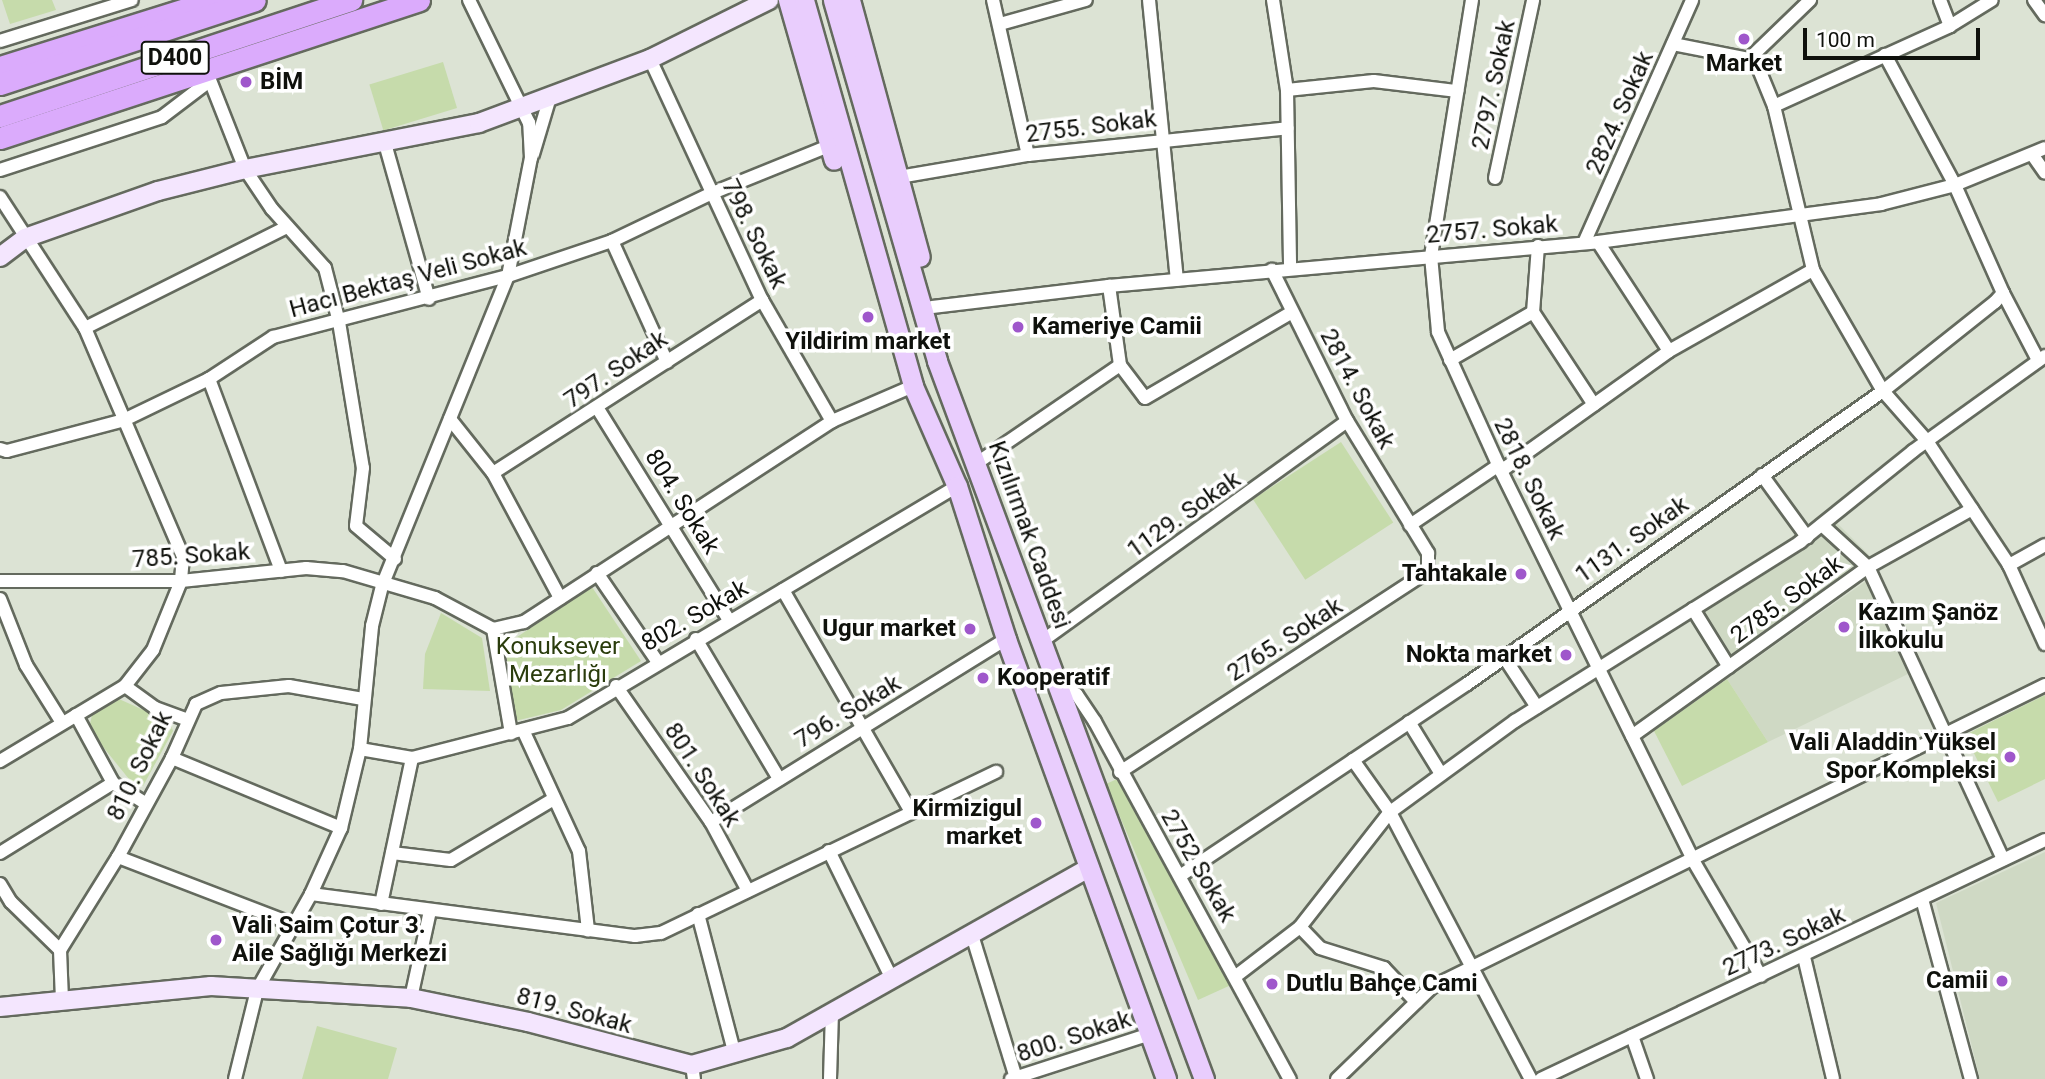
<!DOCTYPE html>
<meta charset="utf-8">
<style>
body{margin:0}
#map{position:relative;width:2045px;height:1079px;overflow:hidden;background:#dce3d4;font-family:Roboto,sans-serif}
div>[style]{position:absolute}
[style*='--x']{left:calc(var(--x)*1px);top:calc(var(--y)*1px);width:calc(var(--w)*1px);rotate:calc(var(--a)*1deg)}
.built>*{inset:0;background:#cfd9c4}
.green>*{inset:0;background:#c6dbab;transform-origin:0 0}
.roads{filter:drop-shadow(2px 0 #646a5e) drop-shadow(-2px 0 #646a5e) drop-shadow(0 2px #646a5e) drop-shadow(0 -2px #646a5e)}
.street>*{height:12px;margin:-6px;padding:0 6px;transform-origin:6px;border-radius:6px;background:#fff}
.secondary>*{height:18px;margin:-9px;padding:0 9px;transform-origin:9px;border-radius:9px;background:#f4e6fe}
.primary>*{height:19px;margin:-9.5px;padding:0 9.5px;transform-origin:9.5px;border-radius:9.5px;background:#e9cdfd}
.highway>*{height:21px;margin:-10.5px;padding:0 10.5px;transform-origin:10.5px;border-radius:10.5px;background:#dbabfc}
.dots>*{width:19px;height:19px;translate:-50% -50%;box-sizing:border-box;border:4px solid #fff;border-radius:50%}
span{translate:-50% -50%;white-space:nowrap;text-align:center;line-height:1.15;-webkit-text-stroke:7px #fff;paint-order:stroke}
.shield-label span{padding:2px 5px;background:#fff;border:2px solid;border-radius:5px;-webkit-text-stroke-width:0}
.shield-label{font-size:23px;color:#0f110c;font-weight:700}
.poi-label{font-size:24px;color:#0f110c;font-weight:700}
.left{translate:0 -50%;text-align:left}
.right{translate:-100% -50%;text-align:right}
.street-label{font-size:24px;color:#0f110c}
.park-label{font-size:24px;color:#2a3c0c}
.scale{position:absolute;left:1803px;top:28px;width:177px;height:32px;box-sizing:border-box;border:4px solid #0f110c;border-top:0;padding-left:9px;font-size:21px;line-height:24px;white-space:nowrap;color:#0f110c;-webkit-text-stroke:5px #fff;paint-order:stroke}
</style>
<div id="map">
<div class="built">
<i style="clip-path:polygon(1836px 522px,1871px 557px,1889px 545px,1897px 556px,1645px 732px,1637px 722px,1730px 656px,1702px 611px)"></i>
<i style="clip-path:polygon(1866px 581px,1910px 673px,1768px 742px,1727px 679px)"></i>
<i style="clip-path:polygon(2045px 852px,2045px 1079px,1980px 1079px,1936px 903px)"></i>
</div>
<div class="green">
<i style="clip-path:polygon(2px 0,52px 0,56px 10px,10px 24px)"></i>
<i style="left:443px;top:62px;width:48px;height:77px;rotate:73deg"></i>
<i style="left:1341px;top:442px;width:96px;height:105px;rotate:57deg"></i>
<i style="clip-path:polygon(592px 587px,641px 661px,561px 710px,515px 721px,505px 645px)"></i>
<i style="clip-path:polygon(441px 613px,482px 638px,490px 691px,423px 689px,425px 654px)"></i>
<i style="clip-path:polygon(1727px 679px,1768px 742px,1682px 786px,1654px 731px)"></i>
<i style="clip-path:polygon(2045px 695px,2045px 779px,1998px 802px,1965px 735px)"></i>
<i style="clip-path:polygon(119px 699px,170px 722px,173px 731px,143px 786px,133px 784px,95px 737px,90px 724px,92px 715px)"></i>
<i style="clip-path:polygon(1117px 779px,1231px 985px,1198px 1000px,1106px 784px)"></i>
<i style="clip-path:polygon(317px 1026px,397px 1048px,388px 1079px,302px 1079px)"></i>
</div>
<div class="roads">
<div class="street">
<i style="--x:993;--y:0;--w:159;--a:77.3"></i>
<i style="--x:1149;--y:0;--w:281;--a:84.3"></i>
<i style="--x:1273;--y:0;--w:91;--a:81.2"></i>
<i style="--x:1287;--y:90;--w:179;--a:89"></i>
<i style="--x:1472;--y:0;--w:259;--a:99.1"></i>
<i style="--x:1431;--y:256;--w:76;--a:84.7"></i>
<i style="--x:1438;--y:332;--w:153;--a:65.6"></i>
<i style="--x:1501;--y:471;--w:436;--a:63.7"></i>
<i style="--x:1694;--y:862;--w:132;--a:59.6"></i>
<i style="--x:1940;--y:0;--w:28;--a:69"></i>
<i style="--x:2034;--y:0;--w:19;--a:54"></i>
<i style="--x:1000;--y:24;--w:89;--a:-15.6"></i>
<i style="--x:0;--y:41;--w:138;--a:-17.3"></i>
<i style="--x:1673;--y:44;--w:77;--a:11.2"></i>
<i style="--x:1749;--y:59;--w:12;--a:42"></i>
<i style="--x:1758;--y:67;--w:42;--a:67.7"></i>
<i style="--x:1774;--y:106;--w:169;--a:76.6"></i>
<i style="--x:1813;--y:270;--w:140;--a:60"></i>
<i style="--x:1883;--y:391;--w:67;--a:48.7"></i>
<i style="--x:1927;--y:441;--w:149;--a:56.5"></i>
<i style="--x:2009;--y:565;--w:87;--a:65.5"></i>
<i style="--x:650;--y:59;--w:266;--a:65.1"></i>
<i style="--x:762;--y:300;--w:140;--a:60"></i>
<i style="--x:1749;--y:59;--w:85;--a:-44"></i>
<i style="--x:206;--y:70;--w:106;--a:68.5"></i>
<i style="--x:245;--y:169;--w:48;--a:56"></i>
<i style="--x:272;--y:209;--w:79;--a:48.1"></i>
<i style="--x:325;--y:268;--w:56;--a:75.5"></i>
<i style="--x:339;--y:322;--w:148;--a:80.7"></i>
<i style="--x:363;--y:468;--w:58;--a:96.9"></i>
<i style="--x:356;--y:526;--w:51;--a:40.2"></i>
<i style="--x:1287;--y:90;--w:87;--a:-5.9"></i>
<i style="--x:1374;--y:81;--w:84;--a:6.9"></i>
<i style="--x:1774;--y:106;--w:193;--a:-24.4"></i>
<i style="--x:1950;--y:26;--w:49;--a:-31.8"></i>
<i style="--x:384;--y:140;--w:165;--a:74.2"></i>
<i style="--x:533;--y:154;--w:59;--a:-73.4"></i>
<i style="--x:2034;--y:157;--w:19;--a:55"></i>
<i style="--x:0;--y:170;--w:170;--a:-18.1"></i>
<i style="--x:162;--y:117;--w:58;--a:-37.3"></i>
<i style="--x:899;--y:177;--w:131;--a:-9.7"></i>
<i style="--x:1028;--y:155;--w:261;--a:-5.9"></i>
<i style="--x:1495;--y:178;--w:182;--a:-77.9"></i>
<i style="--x:0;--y:197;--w:156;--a:57"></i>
<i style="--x:85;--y:328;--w:249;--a:66.8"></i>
<i style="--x:183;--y:557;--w:24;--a:95"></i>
<i style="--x:181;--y:581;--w:74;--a:112.1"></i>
<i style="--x:153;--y:650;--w:46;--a:127.9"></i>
<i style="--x:125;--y:686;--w:146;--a:149"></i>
<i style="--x:612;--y:241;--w:133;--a:65.6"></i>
<i style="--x:1598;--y:242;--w:130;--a:56.9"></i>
<i style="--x:1584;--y:243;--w:266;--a:-66"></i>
<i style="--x:1538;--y:246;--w:66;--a:94.3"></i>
<i style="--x:1533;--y:312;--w:111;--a:56.7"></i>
<i style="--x:2003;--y:293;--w:76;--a:62.4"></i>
<i style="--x:932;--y:307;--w:178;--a:-6.8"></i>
<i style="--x:1109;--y:286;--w:491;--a:-5.1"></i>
<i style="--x:1598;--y:242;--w:286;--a:-7.6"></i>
<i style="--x:1881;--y:204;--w:76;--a:-14.4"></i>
<i style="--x:1955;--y:185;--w:97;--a:-22.3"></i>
<i style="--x:85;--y:328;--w:226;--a:-26.6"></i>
<i style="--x:1450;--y:360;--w:96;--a:-30"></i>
<i style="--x:1120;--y:365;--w:41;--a:52.9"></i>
<i style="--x:1145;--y:398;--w:170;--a:-30.3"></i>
<i style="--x:209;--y:379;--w:205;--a:69.4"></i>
<i style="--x:598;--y:409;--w:247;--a:58.2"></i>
<i style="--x:450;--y:419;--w:69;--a:51.5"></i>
<i style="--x:493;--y:473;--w:142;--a:61.8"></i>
<i style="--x:0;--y:449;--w:7;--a:16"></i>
<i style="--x:7;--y:451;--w:121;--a:-14.8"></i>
<i style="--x:124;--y:420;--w:94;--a:-25.8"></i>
<i style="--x:209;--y:379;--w:77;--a:-33.3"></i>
<i style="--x:273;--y:337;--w:243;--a:-14.6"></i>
<i style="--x:508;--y:276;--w:110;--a:-18.6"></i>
<i style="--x:612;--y:241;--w:109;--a:-25.6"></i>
<i style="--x:710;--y:194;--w:128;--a:-22"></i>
<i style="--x:977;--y:463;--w:173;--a:-34.4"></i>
<i style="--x:1120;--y:365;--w:80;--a:-97.9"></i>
<i style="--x:1501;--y:471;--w:206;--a:-35.5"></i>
<i style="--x:1669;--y:351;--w:165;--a:-29.4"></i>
<i style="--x:493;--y:473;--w:320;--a:-32.7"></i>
<i style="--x:1762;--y:475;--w:77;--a:54"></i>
<i style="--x:1410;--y:525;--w:107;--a:-34"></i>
<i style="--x:1822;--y:525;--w:62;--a:42.4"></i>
<i style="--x:1868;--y:567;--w:322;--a:65.2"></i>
<i style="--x:2009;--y:565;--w:41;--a:-29.1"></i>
<i style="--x:597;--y:573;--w:107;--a:55.7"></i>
<i style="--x:0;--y:581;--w:181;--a:0"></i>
<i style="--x:181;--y:581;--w:126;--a:-5.9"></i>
<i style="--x:306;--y:568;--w:37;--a:5"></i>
<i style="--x:343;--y:571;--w:96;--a:16.4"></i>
<i style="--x:435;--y:598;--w:66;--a:28.1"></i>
<i style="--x:493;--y:629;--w:32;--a:-13"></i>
<i style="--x:524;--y:622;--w:368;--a:-33.1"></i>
<i style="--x:832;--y:421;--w:88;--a:-23.4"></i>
<i style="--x:783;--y:590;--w:256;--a:60"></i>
<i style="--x:0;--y:599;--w:71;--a:68.5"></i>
<i style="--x:26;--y:665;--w:66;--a:58"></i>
<i style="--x:1693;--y:609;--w:68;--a:58.2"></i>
<i style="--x:493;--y:629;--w:106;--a:80.2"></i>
<i style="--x:696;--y:639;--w:163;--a:59.3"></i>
<i style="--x:1042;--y:641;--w:376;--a:-35.8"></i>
<i style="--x:1504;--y:657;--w:60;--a:56.6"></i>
<i style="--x:1058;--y:683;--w:22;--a:32"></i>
<i style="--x:1077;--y:695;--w:32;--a:56"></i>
<i style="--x:1095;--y:722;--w:407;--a:61.4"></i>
<i style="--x:125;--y:686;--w:37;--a:36"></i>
<i style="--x:155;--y:708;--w:32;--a:20"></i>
<i style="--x:616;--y:686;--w:166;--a:55.1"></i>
<i style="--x:711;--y:822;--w:78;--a:61.8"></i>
<i style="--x:76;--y:715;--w:77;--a:61.4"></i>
<i style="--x:113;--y:783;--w:38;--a:32"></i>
<i style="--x:1409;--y:722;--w:61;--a:58.4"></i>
<i style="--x:523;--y:730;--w:133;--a:65.2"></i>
<i style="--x:579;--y:851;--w:80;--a:83.5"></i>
<i style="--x:1632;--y:736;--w:290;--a:-35.6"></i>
<i style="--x:1868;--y:567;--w:119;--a:-29.1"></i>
<i style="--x:360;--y:749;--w:53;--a:9.8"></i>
<i style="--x:412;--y:758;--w:161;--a:-14.4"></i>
<i style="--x:568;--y:718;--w:453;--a:-30.8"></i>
<i style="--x:172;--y:758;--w:183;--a:22.5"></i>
<i style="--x:1353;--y:760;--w:64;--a:54.6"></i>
<i style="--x:1390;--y:812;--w:302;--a:62.2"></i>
<i style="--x:1120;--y:772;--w:368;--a:-33.1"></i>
<i style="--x:1428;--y:571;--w:18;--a:-90"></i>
<i style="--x:1428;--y:553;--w:155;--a:-121.5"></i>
<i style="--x:1347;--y:421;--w:169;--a:-116.4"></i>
<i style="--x:711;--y:822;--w:347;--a:-31.8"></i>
<i style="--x:829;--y:851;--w:140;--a:63.8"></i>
<i style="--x:0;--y:853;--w:133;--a:-31.8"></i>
<i style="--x:392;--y:853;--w:59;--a:6.8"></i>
<i style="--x:451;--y:860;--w:117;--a:-30.7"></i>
<i style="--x:118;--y:857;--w:190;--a:21"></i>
<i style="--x:1180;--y:876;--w:345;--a:-33.8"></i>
<i style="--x:1467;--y:684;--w:509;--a:-35.16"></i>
<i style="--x:1883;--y:391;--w:143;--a:-38.5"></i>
<i style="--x:1995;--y:302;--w:12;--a:-48"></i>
<i style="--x:2003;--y:293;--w:118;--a:-114"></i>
<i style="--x:1955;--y:185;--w:148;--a:-118.3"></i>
<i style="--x:0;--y:884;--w:21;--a:59"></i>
<i style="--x:11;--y:902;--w:69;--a:44.4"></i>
<i style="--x:311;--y:894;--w:327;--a:7.4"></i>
<i style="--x:635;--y:936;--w:26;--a:-7"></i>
<i style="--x:661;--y:933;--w:372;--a:-25.7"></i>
<i style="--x:1922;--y:899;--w:187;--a:74.8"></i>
<i style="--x:381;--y:904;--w:149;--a:-78"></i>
<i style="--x:698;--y:914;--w:146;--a:75.3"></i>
<i style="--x:1300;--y:927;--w:29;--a:46"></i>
<i style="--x:1320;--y:948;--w:67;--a:17.4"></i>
<i style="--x:1384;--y:968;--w:47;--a:46.7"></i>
<i style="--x:972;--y:935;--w:150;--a:72.9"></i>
<i style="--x:1804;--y:957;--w:125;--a:76.6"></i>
<i style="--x:1236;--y:976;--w:81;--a:-37.4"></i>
<i style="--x:1300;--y:927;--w:146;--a:-52"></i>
<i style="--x:1390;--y:812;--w:155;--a:-36.1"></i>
<i style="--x:1515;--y:721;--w:337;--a:-32.1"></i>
<i style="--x:1800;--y:542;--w:145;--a:-38.8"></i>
<i style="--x:1913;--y:451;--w:163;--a:-35.7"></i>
<i style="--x:411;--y:998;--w:89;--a:-77.7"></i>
<i style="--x:62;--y:1000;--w:50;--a:-92.3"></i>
<i style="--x:60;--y:950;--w:110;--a:-58.1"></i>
<i style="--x:118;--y:857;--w:113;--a:-61.4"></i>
<i style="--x:172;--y:758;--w:59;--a:-66"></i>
<i style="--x:196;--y:704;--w:27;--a:-24"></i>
<i style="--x:221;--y:693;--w:68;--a:-5.9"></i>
<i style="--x:289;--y:686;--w:75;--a:10"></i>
<i style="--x:1632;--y:1036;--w:46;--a:70.8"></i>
<i style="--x:692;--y:1065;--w:14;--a:82"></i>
<i style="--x:235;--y:1079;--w:92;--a:-76.1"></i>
<i style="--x:257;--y:990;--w:110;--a:-60.6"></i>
<i style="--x:311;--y:894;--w:72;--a:-65.6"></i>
<i style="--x:341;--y:828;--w:81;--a:-76.5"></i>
<i style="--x:360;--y:749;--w:124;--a:-84.4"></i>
<i style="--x:372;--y:626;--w:41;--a:-76"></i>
<i style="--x:382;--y:586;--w:335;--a:-67.9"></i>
<i style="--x:508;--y:276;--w:120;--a:-79"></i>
<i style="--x:531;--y:158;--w:35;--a:-93"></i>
<i style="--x:529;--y:123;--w:137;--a:-116"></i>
<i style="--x:830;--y:1079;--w:66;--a:-88.3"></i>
<i style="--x:1011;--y:1079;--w:146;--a:-17.9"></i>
<i style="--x:1337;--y:1079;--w:132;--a:-44.1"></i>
<i style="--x:1432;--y:987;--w:683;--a:-26.23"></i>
<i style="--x:1541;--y:1079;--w:558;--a:-25.37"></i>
</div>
<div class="secondary">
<i style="--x:0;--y:257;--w:31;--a:-37"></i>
<i style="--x:25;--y:238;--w:141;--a:-19.5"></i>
<i style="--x:158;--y:191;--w:90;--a:-14.2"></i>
<i style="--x:245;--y:169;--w:238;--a:-11.1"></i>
<i style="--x:479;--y:123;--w:183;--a:-20.5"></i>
<i style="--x:650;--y:59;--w:133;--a:-26.4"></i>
<i style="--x:0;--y:1007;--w:212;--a:-5.7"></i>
<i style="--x:211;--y:986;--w:200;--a:3.4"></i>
<i style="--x:411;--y:998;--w:119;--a:11.6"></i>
<i style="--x:528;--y:1022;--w:170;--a:14.7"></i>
<i style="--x:692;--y:1065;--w:99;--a:-15.9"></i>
<i style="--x:787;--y:1038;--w:347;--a:-29.4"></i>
</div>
<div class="primary">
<i style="--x:788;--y:0;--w:166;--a:74"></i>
<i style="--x:804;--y:0;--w:401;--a:74.2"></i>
<i style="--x:913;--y:386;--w:109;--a:66.3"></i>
<i style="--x:957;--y:486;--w:161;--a:72.2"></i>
<i style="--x:1006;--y:639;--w:468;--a:70"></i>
<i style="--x:833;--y:0;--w:376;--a:73.9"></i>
<i style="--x:937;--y:361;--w:766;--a:69.6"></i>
<i style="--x:850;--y:0;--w:266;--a:74.8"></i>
</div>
<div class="highway">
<i style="--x:0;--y:67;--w:224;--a:-17.4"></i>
<i style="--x:0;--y:84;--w:268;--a:-18.2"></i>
<i style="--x:0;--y:116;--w:370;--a:-18.3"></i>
<i style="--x:0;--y:138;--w:441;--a:-18.2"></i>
</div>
</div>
<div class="dots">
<i style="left:1744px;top:39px;background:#9f57cb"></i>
<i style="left:246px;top:82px;background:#9f57cb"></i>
<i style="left:868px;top:317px;background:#9f57cb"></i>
<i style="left:1018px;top:327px;background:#9f57cb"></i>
<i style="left:1521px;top:574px;background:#9f57cb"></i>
<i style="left:1844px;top:627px;background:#9f57cb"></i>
<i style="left:970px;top:629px;background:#9f57cb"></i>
<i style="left:1566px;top:655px;background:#9f57cb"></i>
<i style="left:983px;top:678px;background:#9f57cb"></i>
<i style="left:2010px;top:757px;background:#9f57cb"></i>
<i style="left:1036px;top:823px;background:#9f57cb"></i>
<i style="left:216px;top:940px;background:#9f57cb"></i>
<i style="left:2002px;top:981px;background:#9f57cb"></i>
<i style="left:1272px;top:984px;background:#9f57cb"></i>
</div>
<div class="shield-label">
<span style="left:175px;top:58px">D400</span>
</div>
<div class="poi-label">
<span style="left:1744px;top:64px">Market</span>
<span class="left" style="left:260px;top:82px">BİM</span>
<span class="left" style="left:1032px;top:327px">Kameriye Camii</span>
<span style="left:868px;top:342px">Yildirim market</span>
<span class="right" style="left:1507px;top:574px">Tahtakale</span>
<span class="left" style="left:1858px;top:627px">Kazım Şanöz<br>İlkokulu</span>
<span class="right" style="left:956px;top:629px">Ugur market</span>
<span class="right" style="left:1552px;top:655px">Nokta market</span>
<span class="left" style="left:997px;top:678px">Kooperatif</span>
<span class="right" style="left:1996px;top:757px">Vali Aladdin Yüksel<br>Spor Kompleksi</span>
<span class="right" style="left:1022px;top:823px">Kirmizigul<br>market</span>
<span class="left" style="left:232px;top:940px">Vali Saim Çotur 3.<br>Aile Sağlığı Merkezi</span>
<span class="right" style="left:1988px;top:981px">Camii</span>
<span class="left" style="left:1286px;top:984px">Dutlu Bahçe Cami</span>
</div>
<div class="street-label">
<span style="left:1494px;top:85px;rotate:-78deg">2797. Sokak</span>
<span style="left:1620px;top:113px;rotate:-66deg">2824. Sokak</span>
<span style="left:1091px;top:127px;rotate:-7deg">2755. Sokak</span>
<span style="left:1492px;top:230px;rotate:-5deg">2757. Sokak</span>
<span style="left:754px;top:234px;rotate:64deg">798. Sokak</span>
<span style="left:408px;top:279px;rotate:-15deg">Hacı Bektaş Veli Sokak</span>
<span style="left:616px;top:370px;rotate:-34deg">797. Sokak</span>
<span style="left:1357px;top:389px;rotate:62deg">2814. Sokak</span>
<span style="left:1529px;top:479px;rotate:64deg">2818. Sokak</span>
<span style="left:682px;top:502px;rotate:58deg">804. Sokak</span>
<span style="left:1184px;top:515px;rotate:-35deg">1129. Sokak</span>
<span style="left:1029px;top:535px;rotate:70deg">Kızılırmak Caddesi</span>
<span style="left:1632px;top:540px;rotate:-35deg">1131. Sokak</span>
<span style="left:191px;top:556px;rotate:-4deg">785. Sokak</span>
<span style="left:1787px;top:600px;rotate:-36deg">2785. Sokak</span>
<span style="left:695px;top:616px;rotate:-30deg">802. Sokak</span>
<span style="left:1285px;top:640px;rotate:-33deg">2765. Sokak</span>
<span style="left:848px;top:712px;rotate:-31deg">796. Sokak</span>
<span style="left:140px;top:766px;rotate:-64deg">810. Sokak</span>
<span style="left:702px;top:775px;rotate:57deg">801. Sokak</span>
<span style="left:1198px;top:866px;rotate:60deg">2752 Sokak</span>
<span style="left:1784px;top:942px;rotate:-25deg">2773. Sokak</span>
<span style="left:574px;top:1011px;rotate:15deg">819. Sokak</span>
<span style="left:1074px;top:1037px;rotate:-18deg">800. Sokak</span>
</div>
<div class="park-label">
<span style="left:558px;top:661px">Konuksever<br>Mezarlığı</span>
</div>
<div class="scale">100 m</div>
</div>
